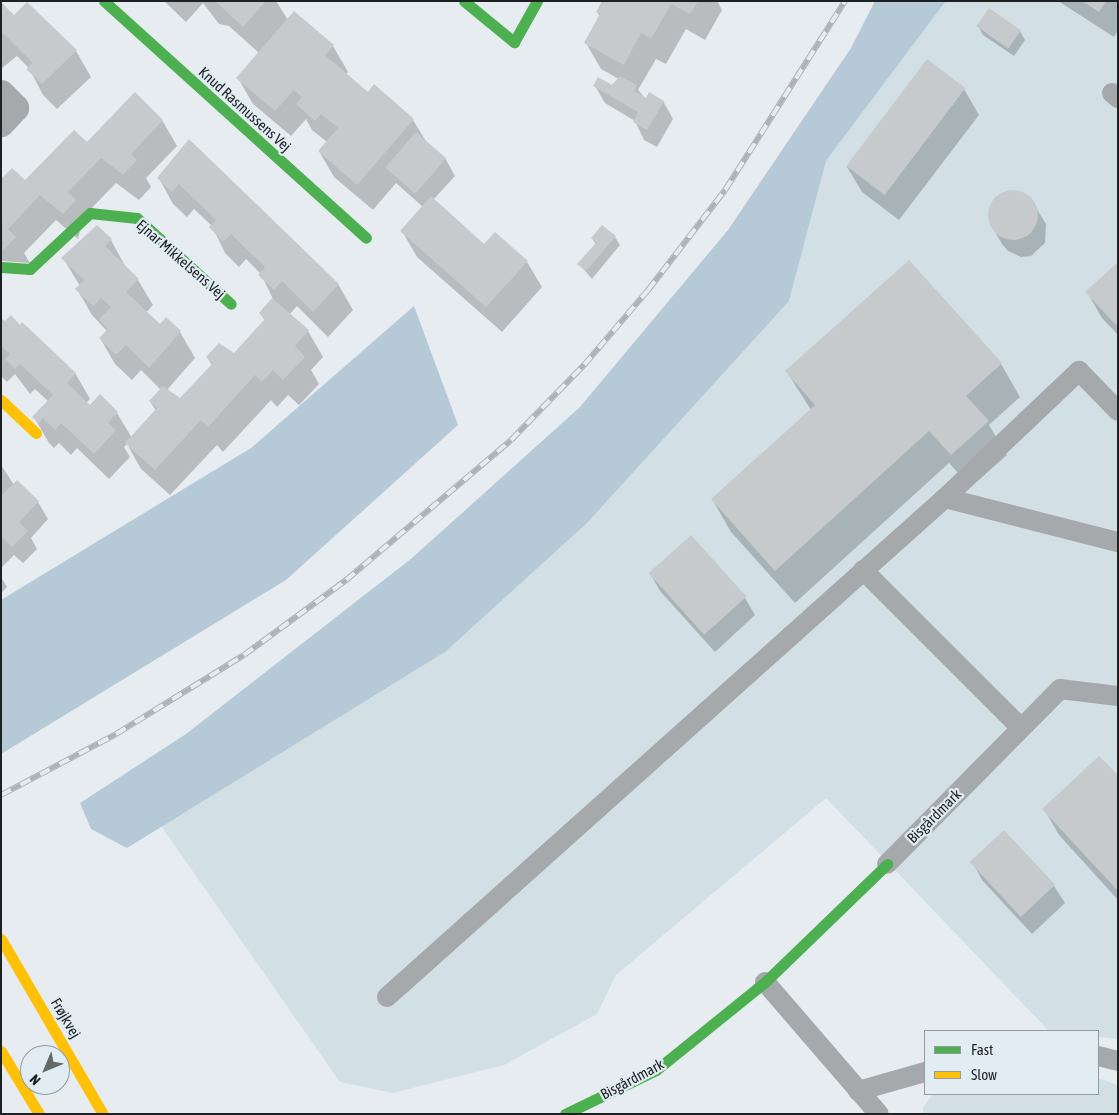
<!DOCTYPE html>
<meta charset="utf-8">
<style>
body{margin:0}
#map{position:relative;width:1119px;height:1115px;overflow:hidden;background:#e6ecef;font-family:"Asap Condensed",sans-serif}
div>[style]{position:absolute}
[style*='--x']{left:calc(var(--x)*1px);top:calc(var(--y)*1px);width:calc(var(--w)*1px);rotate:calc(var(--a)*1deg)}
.built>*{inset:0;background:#d2e0e6}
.forest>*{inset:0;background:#b5cad6}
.shadow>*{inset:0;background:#0003}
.building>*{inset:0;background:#c6cacc;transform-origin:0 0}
.round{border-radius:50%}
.lane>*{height:20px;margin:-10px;padding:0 10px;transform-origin:10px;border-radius:10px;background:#a6a9ab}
.street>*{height:28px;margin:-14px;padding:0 14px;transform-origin:14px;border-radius:14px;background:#a6a9ab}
.fast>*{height:11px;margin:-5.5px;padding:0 5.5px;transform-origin:5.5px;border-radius:5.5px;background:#4caf50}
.slow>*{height:11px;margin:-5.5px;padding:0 5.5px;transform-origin:5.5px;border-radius:5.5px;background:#ffc107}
.rail>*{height:5.5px;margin-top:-2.75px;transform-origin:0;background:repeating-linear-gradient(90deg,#e2edf3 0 11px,#afb2b4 0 22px);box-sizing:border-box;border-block:1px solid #afb2b4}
span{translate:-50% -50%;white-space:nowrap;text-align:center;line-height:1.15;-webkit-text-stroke:4.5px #e2edf3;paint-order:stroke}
.street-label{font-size:15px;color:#1d2123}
.frame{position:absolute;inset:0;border:2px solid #1d2123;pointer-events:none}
.legend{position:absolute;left:924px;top:1030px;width:175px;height:65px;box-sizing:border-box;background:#e2edf3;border:1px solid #939ba0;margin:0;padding:6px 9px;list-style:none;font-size:15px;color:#1d2123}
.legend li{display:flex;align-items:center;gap:10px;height:25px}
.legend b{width:25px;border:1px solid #939ba0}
.north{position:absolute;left:20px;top:1045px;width:50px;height:50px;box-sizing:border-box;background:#e2edf3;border:1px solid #939ba0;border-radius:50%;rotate:225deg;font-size:14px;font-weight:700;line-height:20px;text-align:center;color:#1d2123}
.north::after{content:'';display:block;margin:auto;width:18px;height:22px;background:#63686a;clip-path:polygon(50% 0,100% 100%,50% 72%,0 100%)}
</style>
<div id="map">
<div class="built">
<i style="clip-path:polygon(946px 1px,1118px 1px,1118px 1039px,1098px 1037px,1098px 1031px,1048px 1030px,826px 798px,616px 975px,597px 1014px,504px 1065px,393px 1093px,340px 1082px,161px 826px,445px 652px,789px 301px,826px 161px)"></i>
<i style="clip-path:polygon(1098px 1078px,1118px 1085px,1118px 1114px,923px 1114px,923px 1107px,933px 1094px,1098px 1094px)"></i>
</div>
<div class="forest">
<i style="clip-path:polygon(875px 1px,946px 1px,826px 161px,789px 301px,587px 523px,445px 652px,127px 848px,91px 829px,80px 803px,186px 734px,412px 558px,580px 407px,728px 230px,851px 48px)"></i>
<i style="clip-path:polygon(414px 306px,458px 425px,286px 580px,1px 754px,1px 600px,251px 448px)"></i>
</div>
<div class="shadow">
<i style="clip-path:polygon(164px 1px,276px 1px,288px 20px,333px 46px,348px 72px,345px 75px,368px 94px,374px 86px,413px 120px,427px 143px,445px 158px,455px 176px,433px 200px,484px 246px,527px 262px,542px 287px,502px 332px,417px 257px,402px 231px,423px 207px,396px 183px,373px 210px,334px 177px,319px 151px,327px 142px,312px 130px,306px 119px,291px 136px,253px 104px,238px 78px,259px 53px,229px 26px,219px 24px,203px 3px,186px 22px)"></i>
<i style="clip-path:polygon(603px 1px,717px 1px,722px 10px,705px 40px,686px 29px,666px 64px,656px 59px,638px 90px,646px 99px,663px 101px,673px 119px,657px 147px,644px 140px,635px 121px,605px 103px,595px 86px,612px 86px,619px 79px,601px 69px,586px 43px,600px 17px,597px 12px)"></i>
<i style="clip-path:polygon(1058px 1px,1118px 1px,1118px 31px,1114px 37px)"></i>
<i style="clip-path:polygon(1px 4px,14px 16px,76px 51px,91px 77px,57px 109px,43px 95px,29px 68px,17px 56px,1px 69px)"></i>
<i style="clip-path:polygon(978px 26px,1020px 31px,1025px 40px,1014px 56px,983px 35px)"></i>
<i style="clip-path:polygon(927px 61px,964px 89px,979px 115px,899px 220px,862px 192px,847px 167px)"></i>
<i style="clip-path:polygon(162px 120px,177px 146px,146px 178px,151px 187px,139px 200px,116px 183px,84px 216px,78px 239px,56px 220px,24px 253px,30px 263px,1px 261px,1px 181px,25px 182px,87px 144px)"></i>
<i style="clip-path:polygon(190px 141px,338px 284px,353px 310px,328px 337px,297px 306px,289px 315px,308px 331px,323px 357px,311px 370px,319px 384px,299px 405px,288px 395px,277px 407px,271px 400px,223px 452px,217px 445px,170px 495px,141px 469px,127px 444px,124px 447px,130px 457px,109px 479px,77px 448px,71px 455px,59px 443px,54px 448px,49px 443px,34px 417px,49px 402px,35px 389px,30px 394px,15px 374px,7px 382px,1px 376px,1px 320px,75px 373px,90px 399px,86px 403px,90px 407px,100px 396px,117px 413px,132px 438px,156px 411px,150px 401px,161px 390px,141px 370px,132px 380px,115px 364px,100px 338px,107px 331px,92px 315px,77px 289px,80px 286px,63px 258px,111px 240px,125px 266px,138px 280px,153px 305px,146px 313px,160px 326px,180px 332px,195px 358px,166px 391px,171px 395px,173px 393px,181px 400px,212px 365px,207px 357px,234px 354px,265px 321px,260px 313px,273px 299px,261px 274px,246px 259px,239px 267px,225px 253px,212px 226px,194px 209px,187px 217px,173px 204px,159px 178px)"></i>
<i style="clip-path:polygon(1021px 193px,1035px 206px,1046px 224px,1045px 243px,1031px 256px,1021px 257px,1008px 251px,1002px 244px,991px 225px,991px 206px,1002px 194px)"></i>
<i style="clip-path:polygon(615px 237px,620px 245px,592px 279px,579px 264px,596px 245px,592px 238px)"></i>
<i style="clip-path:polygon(1118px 264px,1118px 335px,1102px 318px,1087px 292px)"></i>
<i style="clip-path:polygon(1001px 364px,1020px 397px,989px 425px,1007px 455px,971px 487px,949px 463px,795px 603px,731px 532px,712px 499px,811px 410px,787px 372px)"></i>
<i style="clip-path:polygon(1px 465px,14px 485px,38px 502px,48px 519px,31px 538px,37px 549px,23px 563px,14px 555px,1px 568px)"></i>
<i style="clip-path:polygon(650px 573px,745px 598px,755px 615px,715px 652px,660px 591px)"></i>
<i style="clip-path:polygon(1px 577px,7px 587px,1px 593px)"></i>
<i style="clip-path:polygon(1118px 777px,1118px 900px,1059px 835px,1044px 809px)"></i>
<i style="clip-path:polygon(1004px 832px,1054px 886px,1065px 903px,1032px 934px,982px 880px,972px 862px)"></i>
</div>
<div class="building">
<i style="clip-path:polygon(215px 1px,266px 1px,243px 27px)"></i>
<i style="clip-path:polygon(602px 1px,698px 1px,690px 14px,671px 4px,651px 39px,641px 33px,624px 65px,584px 43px,600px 14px,596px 12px)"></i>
<i style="clip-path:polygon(1082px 1px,1106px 1px,1099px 12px)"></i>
<i style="clip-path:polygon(1px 2px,14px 15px,27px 2px,77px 50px,42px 84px,26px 69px,33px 63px,1px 31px)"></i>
<i style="left:989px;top:8px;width:39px;height:22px;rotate:35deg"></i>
<i style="clip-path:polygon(294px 11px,334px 45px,325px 55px,368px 92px,374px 84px,414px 119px,357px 185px,318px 151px,338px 128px,321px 114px,315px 121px,296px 104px,302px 97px,294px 90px,275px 111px,236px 78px)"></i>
<i style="left:927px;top:59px;width:48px;height:134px;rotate:37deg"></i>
<i style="clip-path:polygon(620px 76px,637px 85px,634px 91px,646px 98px,649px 92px,664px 101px,647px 130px,633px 122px,638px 112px,593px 86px,598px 77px,612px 85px)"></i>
<i style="clip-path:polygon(135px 92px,163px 120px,131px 154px,137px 160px,123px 175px,101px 158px,68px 192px,76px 200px,63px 214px,40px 195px,8px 229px,16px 237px,3px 250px,1px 179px,12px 168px,25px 180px,74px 130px,87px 142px)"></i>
<i style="left:416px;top:132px;width:40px;height:47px;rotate:41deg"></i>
<i style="clip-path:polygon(189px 139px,339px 284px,313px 312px,282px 281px,274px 290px,258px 275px,265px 267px,231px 234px,223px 242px,209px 227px,216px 220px,179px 184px,172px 192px,157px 178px)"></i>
<i class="round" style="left:988px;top:190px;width:50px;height:50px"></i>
<i style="clip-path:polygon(431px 196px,484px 244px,495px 232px,528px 261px,486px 307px,400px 231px)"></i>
<i style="clip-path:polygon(97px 225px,112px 239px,105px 246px,139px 279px,126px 292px,160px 324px,166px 317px,181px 331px,149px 368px,126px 345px,116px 355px,99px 338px,108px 329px,99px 319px,111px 307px,101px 298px,93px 306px,75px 289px,84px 280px,61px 258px)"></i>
<i style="clip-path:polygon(602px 225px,616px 236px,586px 271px,577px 264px,596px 243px,591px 238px)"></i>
<i style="clip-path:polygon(909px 260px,1002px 363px,966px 396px,989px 421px,951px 455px,929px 431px,775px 571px,711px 499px,815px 405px,785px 371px)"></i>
<i style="clip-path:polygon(1118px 262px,1118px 327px,1085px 292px)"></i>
<i style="clip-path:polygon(272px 298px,309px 330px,295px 346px,305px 357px,283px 380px,273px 370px,262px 382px,255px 375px,208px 427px,201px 420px,155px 470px,125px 443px,157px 408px,149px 401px,163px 386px,180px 398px,213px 363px,206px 357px,219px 343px,234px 353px,265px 319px,259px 313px)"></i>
<i style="clip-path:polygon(11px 315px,20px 325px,22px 322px,76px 373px,67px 383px,90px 405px,100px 394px,118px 412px,108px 423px,116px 430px,94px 454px,61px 423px,55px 430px,43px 418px,39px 423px,32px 417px,53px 395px,20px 364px,15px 369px,5px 359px,10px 354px,1px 346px,1px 318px,5px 321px)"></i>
<i style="clip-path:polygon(17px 480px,39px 501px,19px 522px,28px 531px,12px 547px,3px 538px,1px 540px,1px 496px)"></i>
<i style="left:691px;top:535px;width:83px;height:57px;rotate:48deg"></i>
<i style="clip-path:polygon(1099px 756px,1118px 775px,1118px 891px,1042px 809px)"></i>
<i style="left:1004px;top:830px;width:75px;height:47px;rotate:47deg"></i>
</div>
<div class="lane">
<i style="--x:1112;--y:93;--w:8;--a:40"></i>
<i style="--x:945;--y:498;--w:185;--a:-43.5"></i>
<i style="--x:1079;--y:371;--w:56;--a:45.7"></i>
<i style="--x:863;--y:570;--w:223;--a:45"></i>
<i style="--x:887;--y:864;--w:246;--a:-45.3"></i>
<i style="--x:1060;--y:689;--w:58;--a:6.9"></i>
<i style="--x:765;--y:982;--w:174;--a:49.2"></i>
<i style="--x:387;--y:997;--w:749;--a:-41.81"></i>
<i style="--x:945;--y:498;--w:179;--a:14.3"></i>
<i style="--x:1098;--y:1056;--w:21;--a:14"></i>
<i style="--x:858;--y:1091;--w:70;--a:-15.8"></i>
</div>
<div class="street">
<i style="--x:1;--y:94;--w:20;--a:45"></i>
<i style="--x:15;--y:108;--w:21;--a:133"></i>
</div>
<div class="fast">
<i style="--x:104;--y:1;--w:353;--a:42.1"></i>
<i style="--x:464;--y:1;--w:65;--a:39.4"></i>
<i style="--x:514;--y:42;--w:47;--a:-60.7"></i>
<i style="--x:1;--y:267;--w:29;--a:4"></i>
<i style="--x:30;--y:269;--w:82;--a:-43"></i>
<i style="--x:90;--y:213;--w:47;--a:6.1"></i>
<i style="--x:137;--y:218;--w:127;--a:42.5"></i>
<i style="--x:565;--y:1114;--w:101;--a:-25.8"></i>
<i style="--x:656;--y:1070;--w:140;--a:-38.9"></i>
<i style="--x:765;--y:982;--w:170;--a:-44"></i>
</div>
<div class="slow">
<i style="--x:1;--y:400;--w:48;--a:43.3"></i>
<i style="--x:1;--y:939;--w:203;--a:59.8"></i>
<i style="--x:1;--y:1051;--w:74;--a:58.9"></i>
</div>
<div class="rail">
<i style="--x:1;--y:795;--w:130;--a:-27.9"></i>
<i style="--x:116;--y:734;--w:150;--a:-31.7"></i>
<i style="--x:244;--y:655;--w:127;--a:-36.3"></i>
<i style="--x:346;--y:580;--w:216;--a:-40.3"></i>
<i style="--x:511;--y:440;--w:105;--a:-45.8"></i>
<i style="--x:584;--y:365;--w:99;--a:-49.5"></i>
<i style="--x:648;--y:290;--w:126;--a:-52.4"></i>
<i style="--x:725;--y:190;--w:224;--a:-57.6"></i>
</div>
<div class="street-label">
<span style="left:245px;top:109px;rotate:42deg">Knud Rasmussens Vej</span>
<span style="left:181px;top:259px;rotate:41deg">Ejnar Mikkelsens Vej</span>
<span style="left:934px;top:816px;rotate:-45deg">Bisgårdmark</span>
<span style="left:66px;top:1018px;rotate:59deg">Frøjkvej</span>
<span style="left:632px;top:1079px;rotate:-28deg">Bisgårdmark</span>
</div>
<div class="frame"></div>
<ul class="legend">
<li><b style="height:6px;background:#4caf50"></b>Fast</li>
<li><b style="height:6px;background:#ffc107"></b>Slow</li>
</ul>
<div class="north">N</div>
</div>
